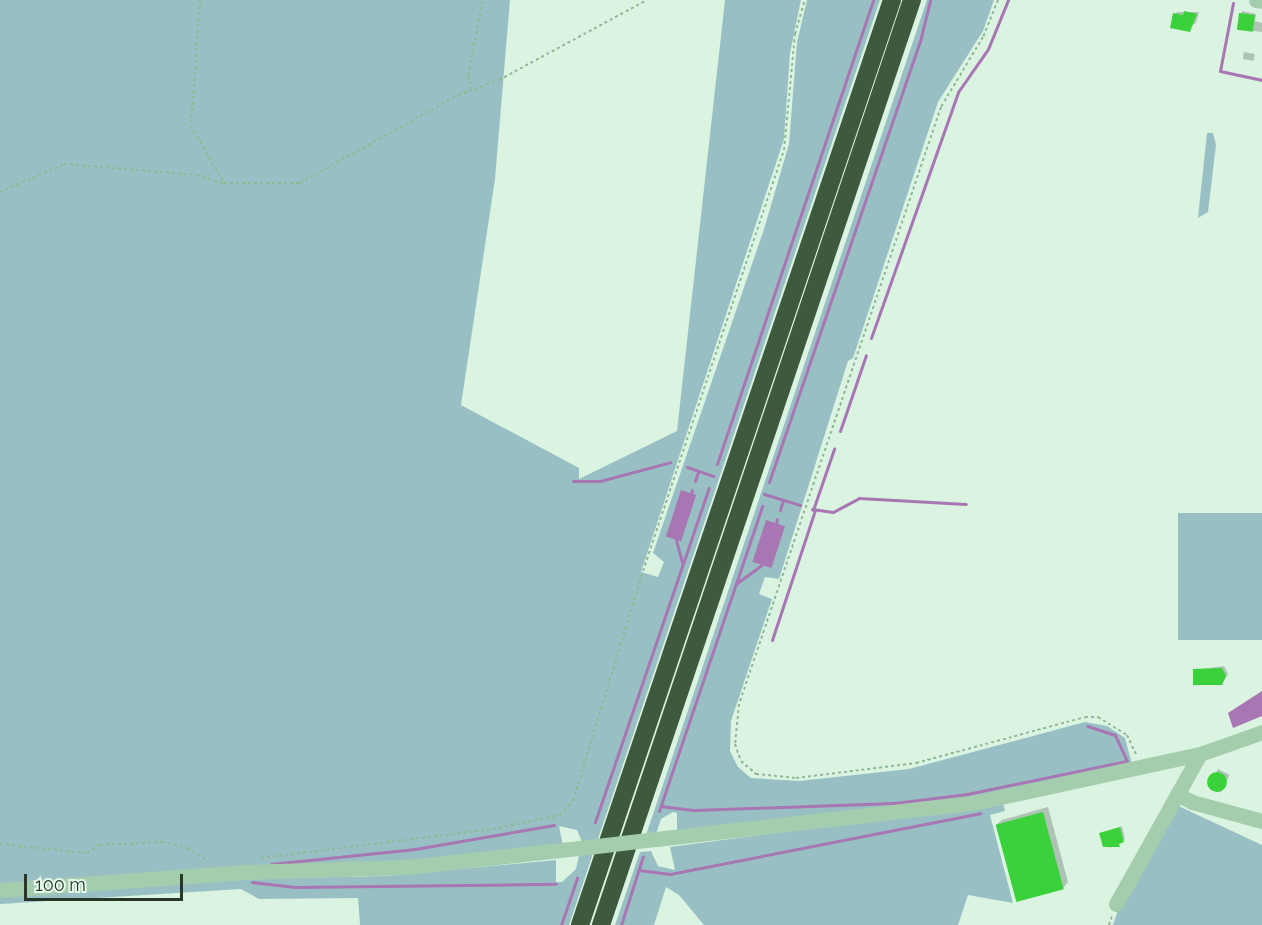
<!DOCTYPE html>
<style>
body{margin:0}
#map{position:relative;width:1262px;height:925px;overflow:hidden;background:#daf4e1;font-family:Raleway,sans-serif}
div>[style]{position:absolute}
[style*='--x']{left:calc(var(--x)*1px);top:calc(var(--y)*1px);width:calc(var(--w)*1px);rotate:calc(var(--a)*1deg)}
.green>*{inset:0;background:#98c0c4;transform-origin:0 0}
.water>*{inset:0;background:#a776b3;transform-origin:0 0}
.shadow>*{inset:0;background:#0003;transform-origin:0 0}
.stream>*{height:3px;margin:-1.5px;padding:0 1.5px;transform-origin:1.5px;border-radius:1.5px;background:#a776b3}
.building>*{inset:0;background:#3bd13b;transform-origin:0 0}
.round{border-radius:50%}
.path>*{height:2px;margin-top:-1px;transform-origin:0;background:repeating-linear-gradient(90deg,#8fb996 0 3px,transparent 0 6px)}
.minor>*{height:15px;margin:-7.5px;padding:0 7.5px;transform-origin:7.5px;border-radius:7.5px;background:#a4cdad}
.highway>*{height:18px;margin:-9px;padding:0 9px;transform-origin:9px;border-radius:9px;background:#3d5a3f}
.minor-bridge>*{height:15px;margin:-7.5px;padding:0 7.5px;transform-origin:7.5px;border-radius:7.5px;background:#a4cdad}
span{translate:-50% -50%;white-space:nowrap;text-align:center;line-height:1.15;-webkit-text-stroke:6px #e7fbed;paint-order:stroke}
.scale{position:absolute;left:24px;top:874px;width:159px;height:27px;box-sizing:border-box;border:3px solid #273828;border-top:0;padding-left:8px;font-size:18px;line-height:21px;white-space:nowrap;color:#273828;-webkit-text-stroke:4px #e7fbed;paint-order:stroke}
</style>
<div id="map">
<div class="green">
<i style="clip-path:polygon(evenodd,0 0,510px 0,495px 179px,461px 405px,579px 468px,579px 479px,677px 431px,725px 0,801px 0,790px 53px,784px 139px,641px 572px,658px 577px,664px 562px,653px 553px,764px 229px,789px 144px,797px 42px,807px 0,880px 0,569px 925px,360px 925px,358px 898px,259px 899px,241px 889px,0 904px,0 0,559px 826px,577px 830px,582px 842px,576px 869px,562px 882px,556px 882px,556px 860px,386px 876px,281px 878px,563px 846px,559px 826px)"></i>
<i style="clip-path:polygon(927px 0,994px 0,983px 31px,938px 102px,853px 358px,848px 361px,779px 579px,765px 577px,759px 594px,772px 599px,731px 721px,730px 751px,738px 767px,751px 778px,799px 781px,909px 769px,1085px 722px,1107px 726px,1125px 738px,1132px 764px,995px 794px,677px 832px,677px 813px,673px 812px,661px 819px,656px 834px,646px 835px)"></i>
<i style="clip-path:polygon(1207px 133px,1213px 133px,1216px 145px,1208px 212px,1198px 218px)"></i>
<i style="left:1262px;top:513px;width:127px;height:84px;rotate:90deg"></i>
<i style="clip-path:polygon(1003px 803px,1005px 811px,990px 815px,1013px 903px,968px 895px,958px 925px,704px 925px,679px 895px,666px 887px,654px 925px,615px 925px,640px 852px,651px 851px,658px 866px,675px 870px,670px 847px)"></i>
<i style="clip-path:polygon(1174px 804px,1262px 845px,1262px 925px,1113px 925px,1124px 892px)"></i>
</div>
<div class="water">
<i style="left:681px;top:490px;width:16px;height:49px;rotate:18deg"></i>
<i style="left:766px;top:520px;width:20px;height:44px;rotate:18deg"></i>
<i style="clip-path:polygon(1262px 691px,1262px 716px,1233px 728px,1228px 713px)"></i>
</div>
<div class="shadow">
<i style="clip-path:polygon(1242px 11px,1256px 14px,1255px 21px,1262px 23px,1262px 32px,1238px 29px)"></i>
<i style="clip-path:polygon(1177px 12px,1199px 12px,1196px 23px,1192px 25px,1175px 14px)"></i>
<i style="left:1244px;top:52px;width:11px;height:7px;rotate:10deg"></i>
<i style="clip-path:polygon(1224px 666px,1228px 674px,1222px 684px,1194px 670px)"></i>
<i style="left:1218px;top:769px;width:13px;height:20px;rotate:27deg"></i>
<i style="clip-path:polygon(1048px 807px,1068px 882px,1063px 888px,996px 825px,1002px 820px)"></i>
<i style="clip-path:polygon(1122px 826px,1125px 839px,1110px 848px,1101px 834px)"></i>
</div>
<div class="stream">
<i style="--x:1233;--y:3;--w:69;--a:100.8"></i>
<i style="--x:1220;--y:71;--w:43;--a:12.1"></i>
<i style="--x:871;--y:338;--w:261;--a:-70.5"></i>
<i style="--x:958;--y:92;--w:52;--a:-55.1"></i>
<i style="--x:988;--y:49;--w:53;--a:-67.8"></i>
<i style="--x:840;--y:431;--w:80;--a:-71.1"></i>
<i style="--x:717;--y:464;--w:490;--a:-71.4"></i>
<i style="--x:687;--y:467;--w:28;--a:19"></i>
<i style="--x:573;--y:481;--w:27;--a:0"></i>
<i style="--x:600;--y:481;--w:73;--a:-15"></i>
<i style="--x:695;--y:481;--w:9;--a:-72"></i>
<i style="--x:769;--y:482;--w:470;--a:-71.1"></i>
<i style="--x:921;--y:37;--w:38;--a:-76"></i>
<i style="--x:691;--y:494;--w:4;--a:-76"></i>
<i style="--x:764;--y:494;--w:38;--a:17"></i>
<i style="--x:812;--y:509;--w:21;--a:8"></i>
<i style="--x:833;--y:512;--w:30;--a:-28"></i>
<i style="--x:859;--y:498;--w:107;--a:3.2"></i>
<i style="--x:780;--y:510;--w:10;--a:-73"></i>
<i style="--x:813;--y:510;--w:65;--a:-71"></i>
<i style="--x:776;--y:523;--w:4;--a:-76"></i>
<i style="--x:676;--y:540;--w:24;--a:75"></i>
<i style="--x:737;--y:583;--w:31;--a:-36"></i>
<i style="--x:772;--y:640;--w:137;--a:-71.7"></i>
<i style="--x:661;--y:806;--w:34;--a:7"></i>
<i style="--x:695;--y:810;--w:199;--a:-2"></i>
<i style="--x:894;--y:803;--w:74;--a:-7"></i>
<i style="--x:967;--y:794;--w:163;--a:-11.7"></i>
<i style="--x:1127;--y:761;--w:29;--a:-115"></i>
<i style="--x:1115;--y:735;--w:29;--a:-162"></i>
<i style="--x:659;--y:811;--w:322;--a:-71.3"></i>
<i style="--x:595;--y:822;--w:353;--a:-71.2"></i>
<i style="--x:271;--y:864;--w:145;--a:-5.9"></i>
<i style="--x:415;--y:849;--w:141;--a:-9.8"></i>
<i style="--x:638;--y:870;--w:32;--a:7"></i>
<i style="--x:670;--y:874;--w:316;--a:-11.1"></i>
<i style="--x:252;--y:882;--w:43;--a:6.6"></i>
<i style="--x:295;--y:887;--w:261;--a:-0.7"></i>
<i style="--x:561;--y:925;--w:50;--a:-71.2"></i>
<i style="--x:621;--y:925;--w:72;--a:-72.3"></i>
</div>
<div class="building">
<i style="clip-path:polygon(1184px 11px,1197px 14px,1190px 32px,1170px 28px,1173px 13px,1183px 15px)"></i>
<i style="left:1239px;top:13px;width:16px;height:17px;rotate:7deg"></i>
<i style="clip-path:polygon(1222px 668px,1226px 676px,1222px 685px,1193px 685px,1193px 669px)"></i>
<i class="round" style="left:1207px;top:772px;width:20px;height:20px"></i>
<i style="left:1043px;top:812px;width:80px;height:49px;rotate:75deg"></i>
<i style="clip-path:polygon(1120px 827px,1124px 842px,1119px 844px,1120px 847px,1103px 847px,1099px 833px)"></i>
</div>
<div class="path">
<i style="--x:200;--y:0;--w:126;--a:94.1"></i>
<i style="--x:191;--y:126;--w:66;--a:59.9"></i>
<i style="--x:998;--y:0;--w:40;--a:112"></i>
<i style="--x:983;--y:37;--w:82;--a:121"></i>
<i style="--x:941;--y:107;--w:630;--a:108.69"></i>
<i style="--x:739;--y:704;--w:40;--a:95.7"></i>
<i style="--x:735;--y:744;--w:18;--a:71"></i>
<i style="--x:741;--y:761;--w:20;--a:41"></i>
<i style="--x:756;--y:774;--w:40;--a:5.7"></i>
<i style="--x:796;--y:778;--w:121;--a:-7.1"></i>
<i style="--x:916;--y:763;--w:175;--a:-15.2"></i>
<i style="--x:1085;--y:717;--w:13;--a:0"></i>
<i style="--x:1098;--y:717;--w:34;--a:32"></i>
<i style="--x:1127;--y:735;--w:23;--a:65"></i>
<i style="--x:478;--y:90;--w:6;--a:180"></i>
<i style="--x:472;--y:90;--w:16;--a:-105"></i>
<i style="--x:468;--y:75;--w:76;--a:-78.7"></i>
<i style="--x:0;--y:192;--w:70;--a:-23.6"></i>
<i style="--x:64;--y:164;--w:133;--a:4.7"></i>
<i style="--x:197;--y:175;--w:28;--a:17"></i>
<i style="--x:224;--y:183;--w:76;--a:0"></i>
<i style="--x:300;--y:183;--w:181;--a:-29.1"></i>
<i style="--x:458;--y:95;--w:44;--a:-20.1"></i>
<i style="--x:499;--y:80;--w:168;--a:-28.4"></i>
<i style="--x:0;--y:844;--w:87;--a:5.9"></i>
<i style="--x:87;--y:853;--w:15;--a:-32"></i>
<i style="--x:100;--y:845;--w:62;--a:-2.8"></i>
<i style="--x:162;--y:842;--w:26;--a:13"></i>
<i style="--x:187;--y:848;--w:26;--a:32"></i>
<i style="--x:261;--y:858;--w:234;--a:-7.1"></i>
<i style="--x:493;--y:829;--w:68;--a:-11.8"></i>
<i style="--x:560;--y:815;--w:19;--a:-47"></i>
<i style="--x:573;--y:801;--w:240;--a:-73.1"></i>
<i style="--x:643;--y:571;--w:444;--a:-71.5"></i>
<i style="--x:784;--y:150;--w:117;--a:-84.6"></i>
<i style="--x:795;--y:34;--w:35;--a:-74"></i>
<i style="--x:1109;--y:925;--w:9;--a:-72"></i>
</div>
<div class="minor">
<i style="--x:1256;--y:0;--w:6;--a:9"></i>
<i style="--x:1177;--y:794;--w:17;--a:28"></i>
<i style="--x:1192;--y:802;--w:73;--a:15.2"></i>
<i style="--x:656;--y:839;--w:319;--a:-6.5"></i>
<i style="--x:973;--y:803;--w:232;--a:-12.2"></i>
<i style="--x:1200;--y:754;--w:66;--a:-19.5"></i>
<i style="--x:0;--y:890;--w:247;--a:-4.2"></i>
<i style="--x:246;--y:872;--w:161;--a:-1.8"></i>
<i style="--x:407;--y:867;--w:174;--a:-6.3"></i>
<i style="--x:1116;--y:904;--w:172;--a:-60.8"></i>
</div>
<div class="highway">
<i style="--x:580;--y:925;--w:976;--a:-71.36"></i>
<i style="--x:601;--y:925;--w:976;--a:-71.42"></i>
</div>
<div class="minor-bridge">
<i style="--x:580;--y:848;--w:77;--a:-6.8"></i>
</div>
<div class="scale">100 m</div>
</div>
